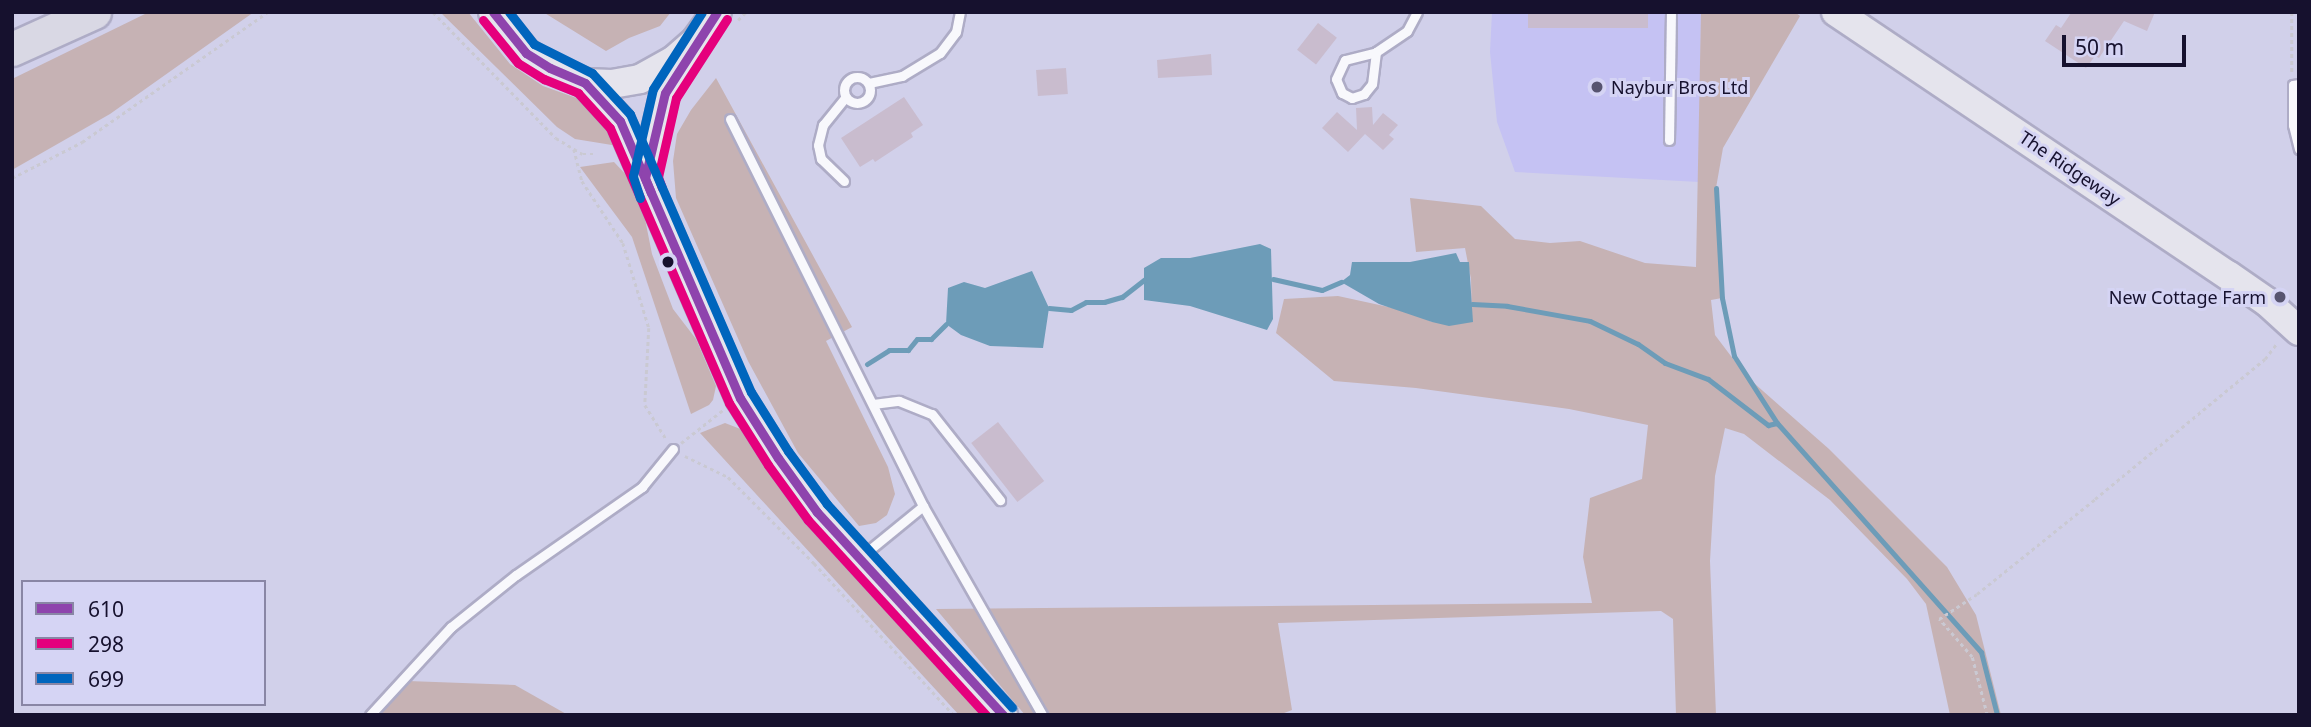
<!DOCTYPE html>
<style>
body{margin:0}
#map{position:relative;width:2311px;height:727px;overflow:hidden;background:#d1d0ea;font-family:"Noto Sans",sans-serif}
div>[style]{position:absolute}
[style*='--x']{left:calc(var(--x)*1px);top:calc(var(--y)*1px);width:calc(var(--w)*1px);rotate:calc(var(--a)*1deg)}
.built>*{inset:0;background:#c5c2f3}
.green>*{inset:0;background:#c6b2b4}
.water>*{inset:0;background:#6d9cb8}
.stream>*{height:5px;margin:-2.5px;padding:0 2.5px;transform-origin:2.5px;border-radius:2.5px;background:#6d9cb8}
.building>*{inset:0;background:#c9bcce;transform-origin:0 0}
.path>*{height:2.5px;margin-top:-1.25px;transform-origin:0;background:repeating-linear-gradient(90deg,#cac9d2 0 3.5px,transparent 0 7px)}
.roads{filter:drop-shadow(2px 0 #aeacc6) drop-shadow(-2px 0 #aeacc6) drop-shadow(0 2px #aeacc6) drop-shadow(0 -2px #aeacc6)}
.service>*{height:9px;margin:-4.5px;padding:0 4.5px;transform-origin:4.5px;border-radius:4.5px;background:#f8f8fc}
.service>.ring{margin:-4.5px;padding:0;box-sizing:content-box;background:none;border:9px solid #f8f8fc;border-radius:50%}
.primary>*{height:28px;margin:-14px;padding:0 14px;transform-origin:14px;border-radius:14px;background:#e5e4ed}
.motorway>*{height:33px;margin:-16.5px;padding:0 16.5px;transform-origin:16.5px;border-radius:16.5px;background:#d9d8e4}
.bus-1>*{height:9px;margin:-4.5px;padding:0 4.5px;transform-origin:4.5px;border-radius:4.5px;background:#8e44ad}
.bus-2>*{height:9px;margin:-4.5px;padding:0 4.5px;transform-origin:4.5px;border-radius:4.5px;background:#e5007d}
.bus-3>*{height:9px;margin:-4.5px;padding:0 4.5px;transform-origin:4.5px;border-radius:4.5px;background:#0065bd}
.dots>*{width:19px;height:19px;translate:-50% -50%;box-sizing:border-box;border:4px solid #d5d4f4;border-radius:50%}
span{translate:-50% -50%;white-space:nowrap;text-align:center;line-height:1.15;-webkit-text-stroke:6px #d5d4f4;paint-order:stroke}
.poi-label{font-size:18px;color:#16112e}
.left{translate:0 -50%;text-align:left}
.right{translate:-100% -50%;text-align:right}
.street-label{font-size:18px;color:#16112e}
.frame{position:absolute;inset:0;border:14px solid #16112e;pointer-events:none}
.legend{position:absolute;left:21px;top:580px;width:245px;height:126px;box-sizing:border-box;background:#d5d4f4;border:2px solid #8986a5;margin:0;padding:9px 12px;list-style:none;font-size:21px;color:#16112e}
.legend li{display:flex;align-items:center;gap:14px;height:35px}
.legend b{width:35px;border:2px solid #8986a5}
.scale{position:absolute;left:2062px;top:35px;width:124px;height:32px;box-sizing:border-box;border:4px solid #16112e;border-top:0;padding-left:9px;font-size:21px;line-height:24px;white-space:nowrap;color:#16112e;-webkit-text-stroke:5px #d5d4f4;paint-order:stroke}
</style>
<div id="map">
<div class="built">
<i style="clip-path:polygon(1492px 12px,1701px 12px,1699px 182px,1515px 172px,1497px 122px,1490px 52px)"></i>
</div>
<div class="green">
<i style="clip-path:polygon(149px 12px,254px 12px,110px 114px,12px 170px,12px 79px)"></i>
<i style="clip-path:polygon(440px 12px,468px 12px,510px 64px,543px 86px,582px 100px,599px 114px,618px 146px,575px 139px,557px 127px)"></i>
<i style="clip-path:polygon(543px 12px,671px 12px,660px 26px,629px 38px,606px 51px)"></i>
<i style="clip-path:polygon(1701px 12px,1795px 12px,1800px 16px,1723px 148px,1716px 188px,1722px 298px,1711px 300px,1715px 335px,1746px 376px,1829px 449px,1947px 567px,1976px 615px,2001px 715px,1950px 715px,1926px 604px,1907px 579px,1830px 500px,1744px 434px,1725px 428px,1715px 476px,1710px 561px,1716px 715px,1676px 715px,1673px 619px,1661px 611px,1278px 623px,1292px 710px,1279px 715px,1025px 715px,936px 609px,1592px 603px,1583px 557px,1590px 498px,1642px 479px,1648px 425px,1569px 409px,1416px 388px,1334px 381px,1276px 333px,1284px 299px,1338px 296px,1407px 311px,1432px 322px,1472px 322px,1471px 279px,1465px 248px,1416px 252px,1410px 198px,1481px 206px,1515px 239px,1550px 243px,1580px 241px,1645px 263px,1696px 267px)"></i>
<i style="clip-path:polygon(716px 78px,852px 327px,826px 341px,888px 467px,895px 494px,887px 515px,876px 523px,859px 526px,798px 453px,748px 361px,676px 198px,673px 161px,677px 134px,691px 110px)"></i>
<i style="clip-path:polygon(614px 162px,629px 178px,645px 219px,652px 254px,673px 309px,696px 339px,716px 386px,713px 400px,709px 405px,691px 414px,632px 237px,580px 167px)"></i>
<i style="clip-path:polygon(725px 423px,743px 430px,786px 491px,987px 715px,959px 715px,700px 433px)"></i>
<i style="clip-path:polygon(408px 681px,515px 685px,568px 715px,371px 715px)"></i>
</div>
<div class="water">
<i style="clip-path:polygon(1260px 244px,1271px 249px,1273px 319px,1267px 330px,1190px 306px,1144px 300px,1144px 268px,1161px 258px,1190px 258px)"></i>
<i style="clip-path:polygon(1456px 253px,1460px 262px,1469px 262px,1473px 322px,1449px 326px,1432px 322px,1379px 304px,1341px 282px,1350px 275px,1352px 262px,1410px 262px)"></i>
<i style="clip-path:polygon(1032px 271px,1049px 308px,1043px 348px,990px 346px,961px 335px,946px 324px,948px 288px,964px 282px,985px 288px)"></i>
</div>
<div class="stream">
<i style="--x:1716;--y:188;--w:110;--a:86.9"></i>
<i style="--x:1722;--y:298;--w:59;--a:78.3"></i>
<i style="--x:1734;--y:356;--w:80;--a:57.3"></i>
<i style="--x:1777;--y:423;--w:307;--a:48.3"></i>
<i style="--x:1981;--y:652;--w:65;--a:75.7"></i>
<i style="--x:1273;--y:279;--w:50;--a:12.7"></i>
<i style="--x:1322;--y:290;--w:21;--a:-23"></i>
<i style="--x:1472;--y:304;--w:35;--a:3"></i>
<i style="--x:1507;--y:306;--w:84;--a:10.2"></i>
<i style="--x:1590;--y:321;--w:53;--a:25.6"></i>
<i style="--x:1638;--y:344;--w:33;--a:35"></i>
<i style="--x:1665;--y:363;--w:46;--a:20.4"></i>
<i style="--x:1708;--y:379;--w:76;--a:37.5"></i>
<i style="--x:1768;--y:425;--w:9;--a:-13"></i>
<i style="--x:1049;--y:308;--w:22;--a:5"></i>
<i style="--x:1071;--y:310;--w:17;--a:-28"></i>
<i style="--x:1086;--y:302;--w:18;--a:0"></i>
<i style="--x:1104;--y:302;--w:19;--a:-16"></i>
<i style="--x:1122;--y:297;--w:28;--a:-38"></i>
<i style="--x:867;--y:364;--w:26;--a:-32"></i>
<i style="--x:889;--y:350;--w:19;--a:0"></i>
<i style="--x:908;--y:350;--w:14;--a:-51"></i>
<i style="--x:917;--y:339;--w:14;--a:0"></i>
<i style="--x:931;--y:339;--w:21;--a:-45"></i>
</div>
<div class="building">
<i style="left:1528px;top:12px;width:120px;height:16px"></i>
<i style="clip-path:polygon(2076px 12px,2155px 12px,2147px 31px,2124px 21px,2099px 58px,2095px 56px,2086px 68px,2045px 41px,2056px 25px,2061px 28px,2071px 13px)"></i>
<i style="left:1318px;top:23px;width:24px;height:34px;rotate:38deg"></i>
<i style="clip-path:polygon(1211px 54px,1212px 75px,1158px 78px,1157px 60px)"></i>
<i style="left:1066px;top:68px;width:26px;height:30px;rotate:86deg"></i>
<i style="clip-path:polygon(904px 97px,923px 125px,911px 133px,913px 137px,875px 162px,873px 159px,860px 167px,841px 138px)"></i>
<i style="clip-path:polygon(1372px 107px,1373px 125px,1383px 113px,1398px 125px,1389px 135px,1394px 139px,1383px 150px,1365px 134px,1348px 152px,1322px 128px,1337px 112px,1357px 130px,1356px 108px)"></i>
<i style="left:998px;top:422px;width:75px;height:34px;rotate:52deg"></i>
</div>
<div class="path">
<i style="--x:433;--y:12;--w:176;--a:45.7"></i>
<i style="--x:556;--y:138;--w:31;--a:31"></i>
<i style="--x:583;--y:154;--w:13;--a:0"></i>
<i style="--x:2292;--y:12;--w:60;--a:90"></i>
<i style="--x:738;--y:20;--w:11;--a:-45"></i>
<i style="--x:574;--y:149;--w:33;--a:76"></i>
<i style="--x:582;--y:181;--w:74;--a:56.5"></i>
<i style="--x:623;--y:243;--w:89;--a:73"></i>
<i style="--x:649;--y:328;--w:77;--a:93"></i>
<i style="--x:645;--y:405;--w:39;--a:58"></i>
<i style="--x:12;--y:178;--w:79;--a:-27.2"></i>
<i style="--x:82;--y:142;--w:227;--a:-35"></i>
<i style="--x:681;--y:443;--w:53;--a:-38.2"></i>
<i style="--x:685;--y:456;--w:48;--a:26"></i>
<i style="--x:728;--y:477;--w:122;--a:45"></i>
<i style="--x:814;--y:563;--w:207;--a:47.4"></i>
<i style="--x:1987;--y:715;--w:60;--a:-104.5"></i>
<i style="--x:1972;--y:657;--w:50;--a:-131"></i>
<i style="--x:1939;--y:619;--w:45;--a:-33.3"></i>
<i style="--x:1977;--y:594;--w:151;--a:-38.8"></i>
<i style="--x:2095;--y:499;--w:220;--a:-39.5"></i>
<i style="--x:2265;--y:359;--w:21;--a:-53"></i>
</div>
<div class="roads">
<div class="service">
<i style="--x:1376;--y:52;--w:32;--a:97"></i>
<i style="--x:1372;--y:84;--w:13;--a:129"></i>
<i style="--x:1364;--y:94;--w:13;--a:162"></i>
<i style="--x:1352;--y:98;--w:11;--a:-153"></i>
<i style="--x:1342;--y:93;--w:15;--a:-113"></i>
<i style="--x:1336;--y:79;--w:21;--a:-65"></i>
<i style="--x:1345;--y:60;--w:32;--a:-14"></i>
<i style="--x:1376;--y:52;--w:37;--a:-34"></i>
<i style="--x:1407;--y:31;--w:21;--a:-62"></i>
<i class="ring" style="left:844px;top:77px;width:17px;height:17px"></i>
<i style="--x:869;--y:83;--w:34;--a:-12"></i>
<i style="--x:902;--y:76;--w:44;--a:-31.2"></i>
<i style="--x:940;--y:53;--w:26;--a:-53"></i>
<i style="--x:956;--y:32;--w:20;--a:-79"></i>
<i style="--x:2299;--y:84;--w:6;--a:171"></i>
<i style="--x:2293;--y:85;--w:40;--a:90"></i>
<i style="--x:2293;--y:125;--w:25;--a:76"></i>
<i style="--x:730;--y:119;--w:432;--a:63.5"></i>
<i style="--x:923;--y:506;--w:241;--a:60.3"></i>
<i style="--x:1669;--y:140;--w:128;--a:-89.1"></i>
<i style="--x:844;--y:181;--w:32;--a:-136"></i>
<i style="--x:821;--y:159;--w:14;--a:-102"></i>
<i style="--x:818;--y:145;--w:21;--a:-76"></i>
<i style="--x:823;--y:125;--w:36;--a:-51"></i>
<i style="--x:873;--y:404;--w:26;--a:-7"></i>
<i style="--x:899;--y:401;--w:35;--a:22"></i>
<i style="--x:932;--y:414;--w:110;--a:51.7"></i>
<i style="--x:862;--y:556;--w:79;--a:-39.3"></i>
<i style="--x:370;--y:715;--w:120;--a:-47.4"></i>
<i style="--x:451;--y:627;--w:83;--a:-38.7"></i>
<i style="--x:516;--y:575;--w:154;--a:-34.9"></i>
<i style="--x:642;--y:487;--w:49;--a:-50.8"></i>
</div>
<div class="primary">
<i style="--x:493;--y:12;--w:53;--a:51.2"></i>
<i style="--x:526;--y:53;--w:28;--a:32"></i>
<i style="--x:550;--y:68;--w:38;--a:23"></i>
<i style="--x:585;--y:83;--w:27;--a:2"></i>
<i style="--x:612;--y:84;--w:28;--a:-10"></i>
<i style="--x:640;--y:79;--w:39;--a:-29"></i>
<i style="--x:674;--y:60;--w:28;--a:-41"></i>
<i style="--x:695;--y:42;--w:37;--a:-54"></i>
<i style="--x:1836;--y:12;--w:472;--a:33.9"></i>
<i style="--x:2228;--y:275;--w:47;--a:34.7"></i>
<i style="--x:2267;--y:302;--w:43;--a:42.2"></i>
<i style="--x:585;--y:83;--w:52;--a:47.4"></i>
<i style="--x:620;--y:121;--w:302;--a:66.6"></i>
<i style="--x:740;--y:398;--w:71;--a:57.7"></i>
<i style="--x:778;--y:458;--w:67;--a:54.2"></i>
<i style="--x:817;--y:512;--w:275;--a:47.5"></i>
<i style="--x:645;--y:178;--w:87;--a:-76.8"></i>
<i style="--x:665;--y:93;--w:49;--a:-59.2"></i>
</div>
<div class="motorway">
<i style="--x:12;--y:49;--w:90;--a:-24.3"></i>
</div>
</div>
<div class="bus-1">
<i style="--x:493;--y:12;--w:53;--a:51.2"></i>
<i style="--x:526;--y:53;--w:28;--a:32"></i>
<i style="--x:550;--y:68;--w:38;--a:23"></i>
<i style="--x:585;--y:83;--w:52;--a:47.4"></i>
<i style="--x:620;--y:121;--w:302;--a:66.6"></i>
<i style="--x:740;--y:398;--w:71;--a:57.7"></i>
<i style="--x:778;--y:458;--w:67;--a:54.2"></i>
<i style="--x:817;--y:512;--w:275;--a:47.5"></i>
<i style="--x:651;--y:193;--w:16;--a:-112"></i>
<i style="--x:645;--y:178;--w:87;--a:-76.8"></i>
<i style="--x:665;--y:93;--w:96;--a:-57.3"></i>
</div>
<div class="bus-2">
<i style="--x:483;--y:20;--w:55;--a:50.9"></i>
<i style="--x:518;--y:63;--w:31;--a:32"></i>
<i style="--x:544;--y:79;--w:37;--a:22"></i>
<i style="--x:578;--y:93;--w:47;--a:47.6"></i>
<i style="--x:610;--y:128;--w:300;--a:66.6"></i>
<i style="--x:729;--y:403;--w:73;--a:57.8"></i>
<i style="--x:768;--y:465;--w:68;--a:54"></i>
<i style="--x:808;--y:520;--w:264;--a:47.6"></i>
<i style="--x:662;--y:188;--w:12;--a:-110"></i>
<i style="--x:658;--y:177;--w:81;--a:-77.2"></i>
<i style="--x:676;--y:98;--w:94;--a:-57.2"></i>
</div>
<div class="bus-3">
<i style="--x:509;--y:12;--w:41;--a:52"></i>
<i style="--x:534;--y:44;--w:65;--a:26.6"></i>
<i style="--x:592;--y:73;--w:56;--a:47.2"></i>
<i style="--x:630;--y:114;--w:303;--a:66.5"></i>
<i style="--x:751;--y:392;--w:70;--a:57.9"></i>
<i style="--x:788;--y:451;--w:66;--a:53.7"></i>
<i style="--x:827;--y:504;--w:275;--a:47.7"></i>
<i style="--x:640;--y:198;--w:23;--a:-108"></i>
<i style="--x:633;--y:176;--w:89;--a:-77.1"></i>
<i style="--x:653;--y:89;--w:91;--a:-57.5"></i>
</div>
<div class="dots">
<i style="left:1597px;top:87px;background:#575470"></i>
<i style="left:668px;top:262px;background:#16112e"></i>
<i style="left:2280px;top:297px;background:#575470"></i>
</div>
<div class="poi-label">
<span class="left" style="left:1611px;top:87px">Naybur Bros Ltd</span>
<span class="right" style="left:2266px;top:297px">New Cottage Farm</span>
</div>
<div class="street-label">
<span style="left:2070px;top:168px;rotate:34deg">The Ridgeway</span>
</div>
<div class="frame"></div>
<ul class="legend">
<li><b style="height:9px;background:#8e44ad"></b>610</li>
<li><b style="height:9px;background:#e5007d"></b>298</li>
<li><b style="height:9px;background:#0065bd"></b>699</li>
</ul>
<div class="scale">50 m</div>
</div>
